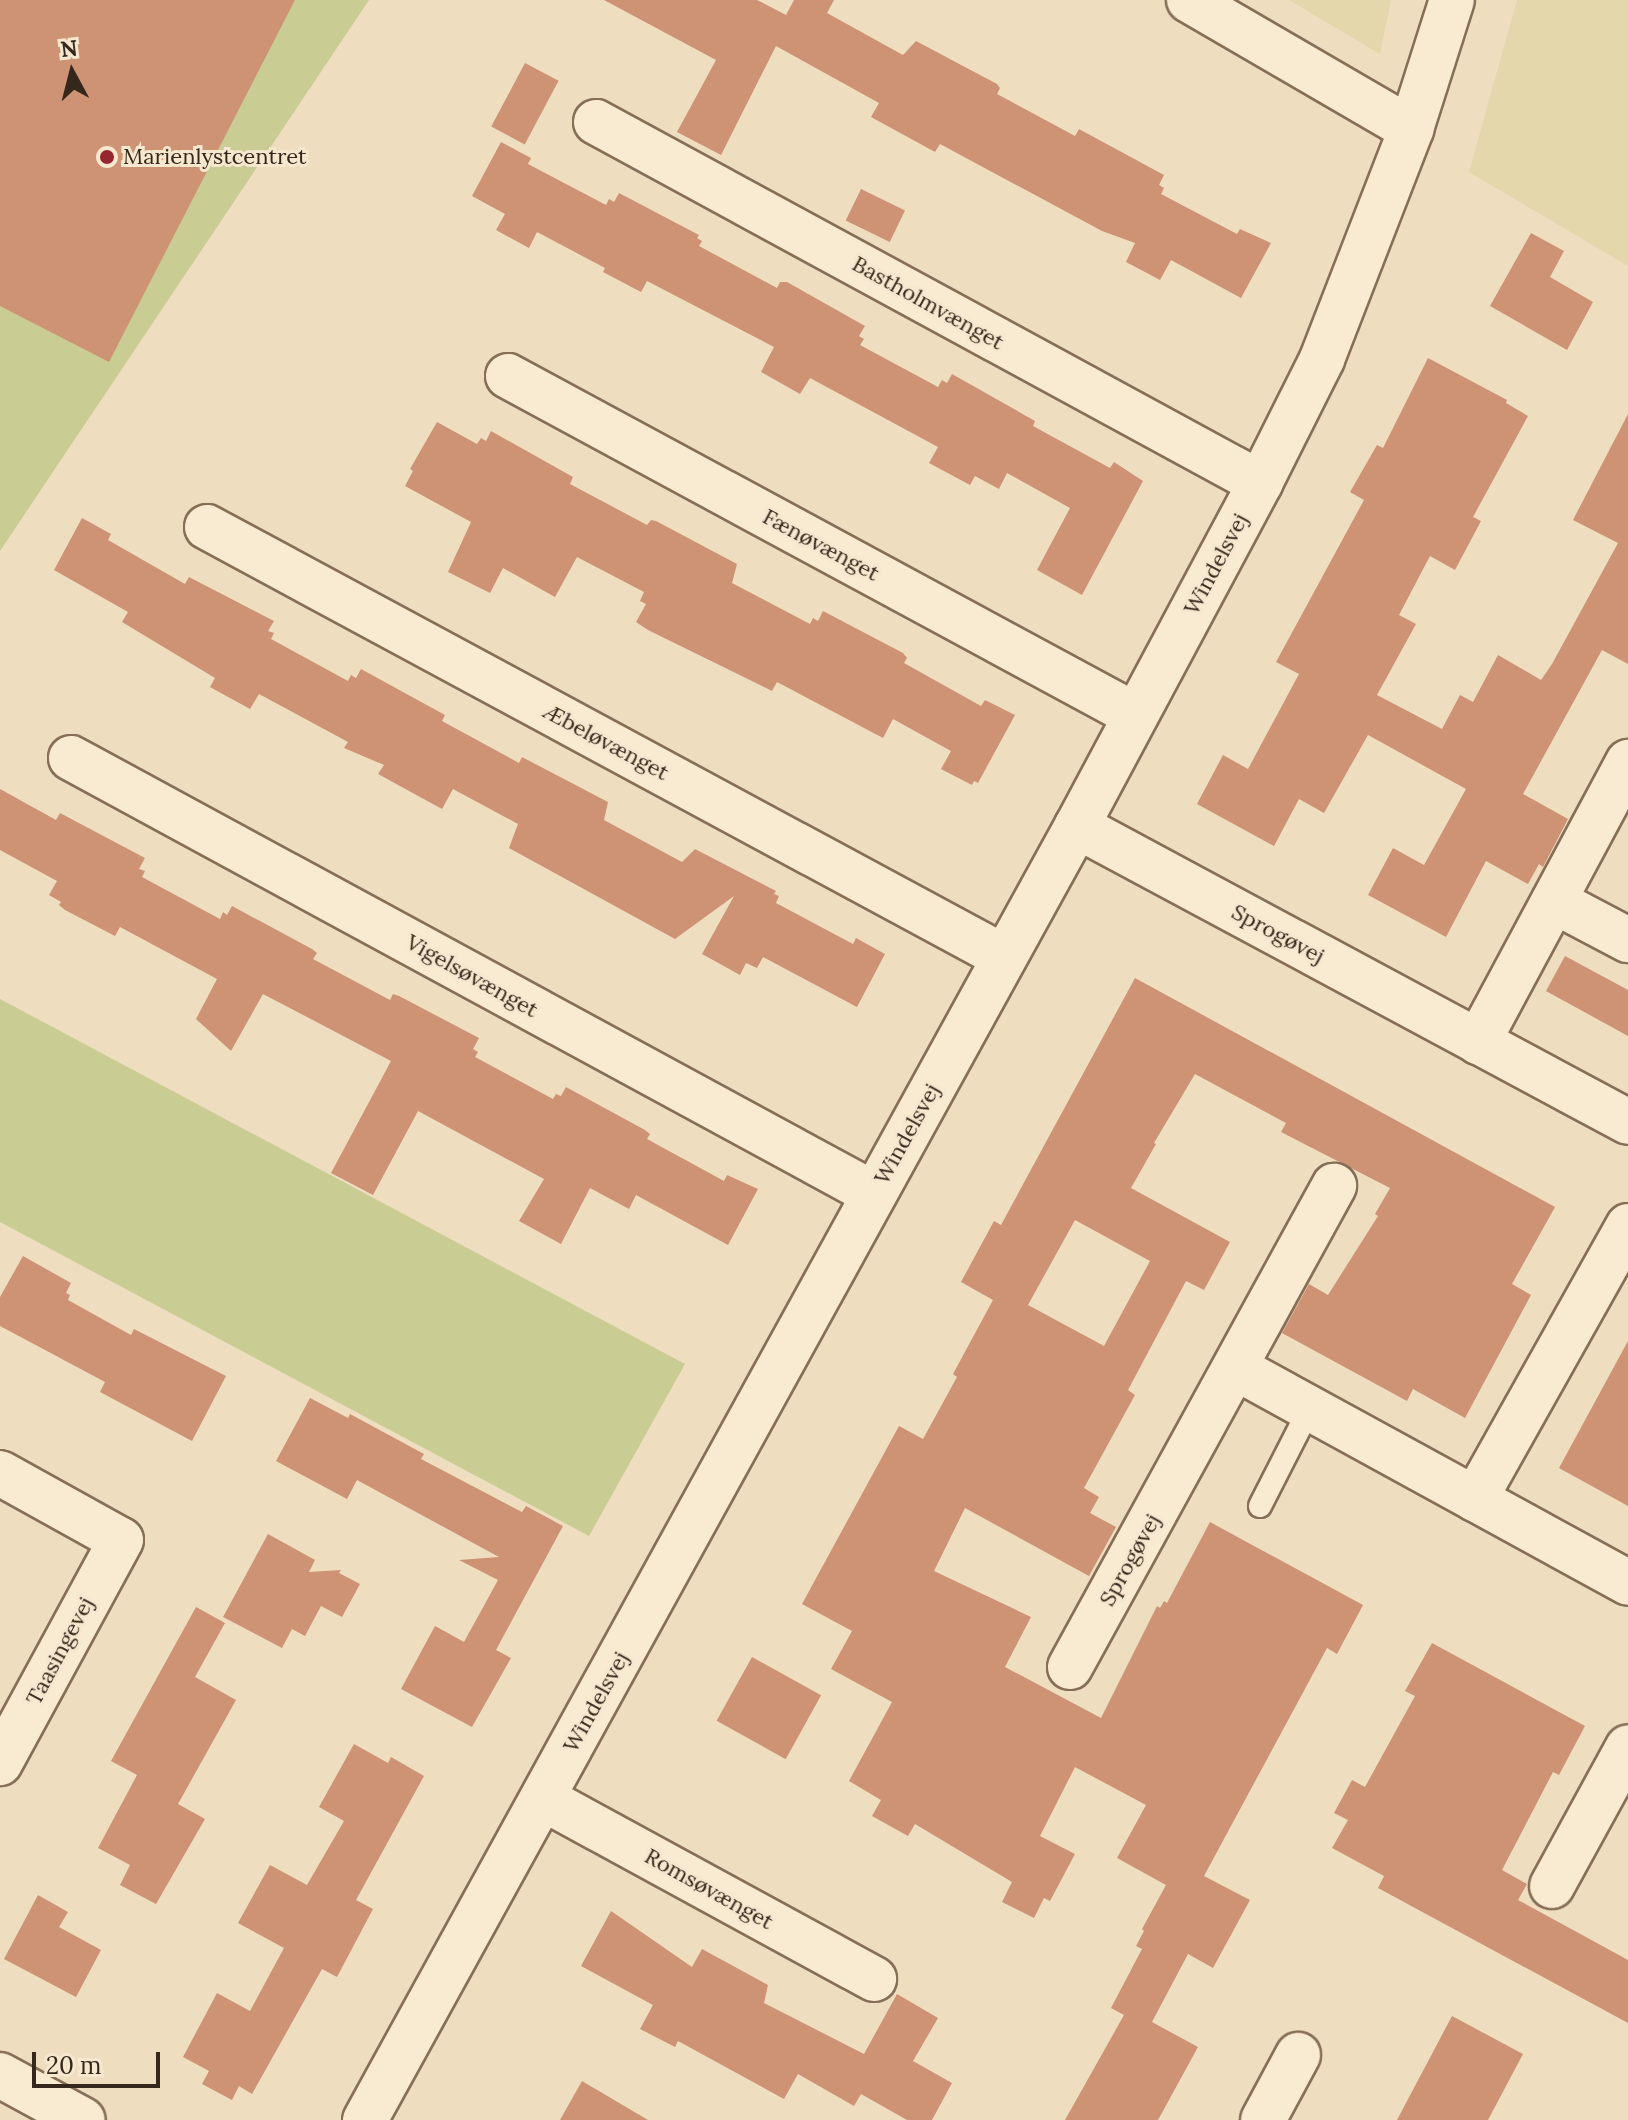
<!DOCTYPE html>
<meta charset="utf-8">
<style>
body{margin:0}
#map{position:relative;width:1628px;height:2120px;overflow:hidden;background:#eeddbf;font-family:Lora,serif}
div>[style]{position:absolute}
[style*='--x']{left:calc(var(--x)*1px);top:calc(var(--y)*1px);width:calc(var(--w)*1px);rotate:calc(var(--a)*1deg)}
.farmland>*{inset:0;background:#e4d7ac}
.green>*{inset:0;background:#c9cc93}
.building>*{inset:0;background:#cd9374;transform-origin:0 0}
.roads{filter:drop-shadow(2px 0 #876e57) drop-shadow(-2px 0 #876e57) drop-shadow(0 2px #876e57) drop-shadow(0 -2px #876e57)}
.service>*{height:22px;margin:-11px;padding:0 11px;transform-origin:11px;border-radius:11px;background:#f9ebd2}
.minor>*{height:44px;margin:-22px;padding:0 22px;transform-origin:22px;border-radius:22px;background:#f9ebd2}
.tertiary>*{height:44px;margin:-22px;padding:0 22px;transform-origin:22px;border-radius:22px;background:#f9ebd2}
.dots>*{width:22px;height:22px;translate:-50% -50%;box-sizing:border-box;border:4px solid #f6e8cf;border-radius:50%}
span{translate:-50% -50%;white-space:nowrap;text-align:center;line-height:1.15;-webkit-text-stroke:6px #f6e8cf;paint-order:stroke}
.poi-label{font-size:22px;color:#36271c}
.left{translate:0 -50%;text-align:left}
.street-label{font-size:22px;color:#36271c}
.north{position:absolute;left:32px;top:32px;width:80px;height:80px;-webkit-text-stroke:6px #f6e8cf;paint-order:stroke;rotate:353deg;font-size:22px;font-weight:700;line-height:32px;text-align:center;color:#36271c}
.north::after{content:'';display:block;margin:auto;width:28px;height:36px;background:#36271c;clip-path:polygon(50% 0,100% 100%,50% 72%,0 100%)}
.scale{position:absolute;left:32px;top:2052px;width:128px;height:36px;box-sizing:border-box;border:4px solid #36271c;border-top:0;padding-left:10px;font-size:24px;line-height:28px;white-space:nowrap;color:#36271c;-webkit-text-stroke:6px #f6e8cf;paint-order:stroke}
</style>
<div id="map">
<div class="farmland">
<i style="clip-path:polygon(1289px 0,1391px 0,1380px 54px)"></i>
<i style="clip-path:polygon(1517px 0,1628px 0,1628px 266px,1469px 172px)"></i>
</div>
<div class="green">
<i style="clip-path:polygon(0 0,369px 0,0 551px)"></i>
<i style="clip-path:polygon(0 999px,685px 1364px,589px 1536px,0 1222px)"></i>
</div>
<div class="building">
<i style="clip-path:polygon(0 0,295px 0,109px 362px,0 306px)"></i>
<i style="clip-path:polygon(604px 0,757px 0,786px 15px,794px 0,834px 0,827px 13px,903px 55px,916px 41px,997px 84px,1000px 88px,997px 94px,1075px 136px,1079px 129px,1164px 175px,1159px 185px,1164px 188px,1161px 194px,1237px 234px,1240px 229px,1271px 243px,1241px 298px,1171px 260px,1160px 280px,1126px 262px,1135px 243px,1102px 231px,940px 144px,935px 152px,871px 117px,879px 103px,776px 46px,721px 155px,677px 132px,716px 60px)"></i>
<i style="left:525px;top:63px;width:38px;height:72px;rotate:28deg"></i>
<i style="clip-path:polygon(501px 142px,531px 158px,528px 164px,606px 205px,609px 199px,614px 202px,619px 193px,699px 235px,697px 238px,702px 241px,699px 246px,777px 288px,780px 282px,787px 282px,865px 326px,859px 336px,864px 339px,860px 345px,938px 387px,942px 380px,947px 383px,952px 374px,1035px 421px,1033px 426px,1110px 468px,1114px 462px,1143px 481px,1082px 595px,1037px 570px,1070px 508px,1007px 473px,999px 489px,975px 476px,970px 485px,929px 463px,938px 447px,810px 378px,800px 394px,761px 372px,774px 347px,647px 281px,641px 292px,603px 272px,605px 268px,537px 232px,529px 248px,496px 230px,505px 214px,472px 196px)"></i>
<i style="left:861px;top:189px;width:49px;height:35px;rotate:26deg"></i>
<i style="clip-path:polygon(1531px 233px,1564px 251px,1550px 277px,1593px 302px,1567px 350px,1490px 306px)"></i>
<i style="clip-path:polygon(1428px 358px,1507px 400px,1506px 403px,1528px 416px,1473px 517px,1481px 521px,1455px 570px,1430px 556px,1399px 615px,1416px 624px,1377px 695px,1442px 729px,1460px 695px,1473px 702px,1498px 655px,1541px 680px,1552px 664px,1618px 543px,1573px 520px,1628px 414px,1628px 664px,1602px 650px,1523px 794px,1568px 819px,1543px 867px,1539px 864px,1528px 884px,1486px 861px,1446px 937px,1368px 895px,1393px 848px,1424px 865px,1466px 789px,1368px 735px,1324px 813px,1299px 799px,1274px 846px,1197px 804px,1223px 755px,1248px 769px,1299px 674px,1276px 662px,1364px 500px,1350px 492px,1377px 445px,1383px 448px)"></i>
<i style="clip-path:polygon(437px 422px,477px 444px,481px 438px,486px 441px,491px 431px,573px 477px,570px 484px,647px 525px,651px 520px,656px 521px,737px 564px,732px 583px,810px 624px,813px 618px,818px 621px,823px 611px,903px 653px,907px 658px,904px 663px,981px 706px,985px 700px,1015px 715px,978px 783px,974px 781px,972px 785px,941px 769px,951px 751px,893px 719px,883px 738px,777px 682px,772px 691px,648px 630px,636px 622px,646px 604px,640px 601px,644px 592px,577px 557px,555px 597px,503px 568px,490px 593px,448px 572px,471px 522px,405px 486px,413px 471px,410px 469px)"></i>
<i style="clip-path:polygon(82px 518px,111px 534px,108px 540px,185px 584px,189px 577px,274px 621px,268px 631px,274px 633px,271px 639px,348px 681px,351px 675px,356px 678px,361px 669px,445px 715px,442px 721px,519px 763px,522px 757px,608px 802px,604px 820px,682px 862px,695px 849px,776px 891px,774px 894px,779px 896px,776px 903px,853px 944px,856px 938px,885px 954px,857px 1007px,763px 957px,757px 968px,746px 963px,740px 975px,702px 954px,734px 896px,675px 939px,509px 848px,518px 824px,453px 789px,442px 809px,378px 774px,384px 765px,344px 748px,348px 742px,259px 694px,250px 709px,210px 687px,215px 678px,122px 622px,128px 612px,54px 570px)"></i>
<i style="clip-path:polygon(0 789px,56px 820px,60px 813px,145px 858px,139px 869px,145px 871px,142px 877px,220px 919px,223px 912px,227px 915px,232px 906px,312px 949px,317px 953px,313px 959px,390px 1000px,393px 994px,399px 996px,479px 1038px,473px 1049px,478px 1052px,475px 1057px,553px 1099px,556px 1094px,561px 1096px,566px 1087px,645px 1130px,650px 1134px,647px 1139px,724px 1181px,727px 1175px,758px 1189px,728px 1245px,636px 1195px,629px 1209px,590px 1188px,561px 1244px,519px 1221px,544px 1179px,418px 1111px,373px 1195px,331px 1173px,391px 1061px,263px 994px,231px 1051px,196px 1019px,217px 979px,120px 927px,115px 936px,65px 910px,59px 905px,61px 902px,49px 895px,57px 881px,0 850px)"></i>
<i style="clip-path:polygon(1565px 956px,1628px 990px,1628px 1036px,1546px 991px)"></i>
<i style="clip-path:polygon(evenodd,1135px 978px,1555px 1207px,1512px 1284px,1531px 1295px,1465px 1418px,1413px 1389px,1407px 1401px,1282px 1333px,1309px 1284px,1328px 1295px,1378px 1216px,1375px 1214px,1390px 1188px,1281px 1132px,1286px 1123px,1195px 1074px,1154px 1143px,1156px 1144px,1131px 1188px,1230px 1242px,1204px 1290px,1186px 1281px,1128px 1390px,1135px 1395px,1084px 1488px,1099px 1497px,1090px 1513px,1116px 1527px,1089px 1576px,965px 1508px,934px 1571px,1031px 1617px,1005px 1667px,1101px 1718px,1157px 1606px,1160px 1608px,1164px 1601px,1167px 1603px,1210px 1522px,1363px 1605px,1337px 1654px,1327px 1648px,1204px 1876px,1250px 1900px,1213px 1968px,1188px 1954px,1152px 2022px,1198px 2047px,1158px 2120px,1065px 2120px,1124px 2015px,1111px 2008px,1142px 1949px,1136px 1946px,1144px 1931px,1142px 1929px,1166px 1885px,1117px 1858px,1146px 1805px,1075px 1767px,1040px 1836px,1075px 1854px,1050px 1901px,1044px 1898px,1034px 1918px,1002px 1902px,1012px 1882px,915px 1824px,908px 1836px,872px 1816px,881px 1800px,849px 1781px,892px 1702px,831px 1669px,852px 1631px,802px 1604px,899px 1426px,923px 1439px,957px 1377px,953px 1374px,993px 1300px,961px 1282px,994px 1221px,1001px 1225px,1135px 978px,1075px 1220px,1150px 1261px,1104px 1346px,1028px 1305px,1075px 1220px)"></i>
<i style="clip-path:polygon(23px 1256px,71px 1283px,66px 1293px,70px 1295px,68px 1300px,131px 1335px,134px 1329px,226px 1376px,192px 1441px,100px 1392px,105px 1382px,0 1326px,0 1297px)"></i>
<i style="clip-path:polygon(1628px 1341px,1628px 1506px,1559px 1468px)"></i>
<i style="clip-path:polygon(310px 1398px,348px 1418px,350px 1414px,424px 1454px,421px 1459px,522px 1512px,526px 1506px,563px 1526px,496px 1650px,511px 1658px,472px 1727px,401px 1689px,435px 1626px,464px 1642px,498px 1580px,459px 1560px,499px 1557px,357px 1480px,347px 1499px,276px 1461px)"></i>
<i style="clip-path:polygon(268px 1534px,315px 1560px,309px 1572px,341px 1570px,339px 1573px,360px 1584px,342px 1617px,321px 1606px,305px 1636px,292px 1629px,282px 1648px,223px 1617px)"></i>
<i style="clip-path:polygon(196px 1607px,225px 1623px,195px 1677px,236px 1700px,178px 1804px,205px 1819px,156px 1904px,120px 1885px,130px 1865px,98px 1848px,137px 1775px,111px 1761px)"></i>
<i style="clip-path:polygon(1432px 1643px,1585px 1726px,1559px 1775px,1553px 1772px,1502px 1870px,1527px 1884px,1518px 1900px,1628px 1960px,1628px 2023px,1378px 1888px,1384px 1876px,1332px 1848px,1348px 1820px,1334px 1813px,1352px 1780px,1365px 1787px,1415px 1696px,1405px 1691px)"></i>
<i style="left:752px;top:1657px;width:79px;height:73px;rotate:29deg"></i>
<i style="clip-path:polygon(354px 1744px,388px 1763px,391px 1757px,424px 1776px,356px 1900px,373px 1909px,337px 1977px,322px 1969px,252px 2094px,239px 2086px,232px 2100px,202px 2084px,209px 2071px,183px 2057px,217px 1993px,250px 2011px,284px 1948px,238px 1923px,270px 1865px,307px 1885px,344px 1821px,319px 1807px)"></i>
<i style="clip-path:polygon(38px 1895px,68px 1912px,59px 1927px,101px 1950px,76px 1997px,4px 1959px)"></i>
<i style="clip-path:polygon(611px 1911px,692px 1967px,702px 1949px,768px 1985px,764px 2003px,864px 2054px,897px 1994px,938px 2018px,913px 2061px,952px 2083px,932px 2120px,907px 2120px,861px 2094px,854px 2106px,798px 2074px,784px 2099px,678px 2041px,675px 2047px,640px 2029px,653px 2005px,581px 1966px)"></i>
<i style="clip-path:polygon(1452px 2016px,1523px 2054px,1488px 2120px,1397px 2120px)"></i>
<i style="clip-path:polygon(582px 2081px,648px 2120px,560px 2120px)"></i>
</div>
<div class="roads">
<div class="service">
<i style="--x:1260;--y:1506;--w:108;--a:-63"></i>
</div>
<div class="minor">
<i style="--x:1189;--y:0;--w:257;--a:30.2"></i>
<i style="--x:596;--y:122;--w:756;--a:28.53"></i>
<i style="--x:508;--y:376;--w:713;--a:28.4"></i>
<i style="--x:207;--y:527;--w:906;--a:28.35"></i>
<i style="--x:71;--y:758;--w:914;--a:28.5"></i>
<i style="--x:1077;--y:826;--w:625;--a:28.24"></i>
<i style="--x:1554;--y:901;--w:84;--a:27.8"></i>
<i style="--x:1478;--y:1042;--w:318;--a:-61.8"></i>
<i style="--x:1236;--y:1368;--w:447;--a:28.7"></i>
<i style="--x:0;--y:1473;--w:138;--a:29"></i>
<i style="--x:121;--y:1540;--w:254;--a:118.5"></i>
<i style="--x:1475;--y:1499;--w:313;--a:-60.7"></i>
<i style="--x:1070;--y:1667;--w:549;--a:-61.24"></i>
<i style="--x:544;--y:1799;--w:376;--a:28.6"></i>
<i style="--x:1552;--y:1886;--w:158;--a:-61.3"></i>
<i style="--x:0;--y:2075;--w:94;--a:28.5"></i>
<i style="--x:1263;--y:2120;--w:74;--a:-61.7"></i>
</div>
<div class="tertiary">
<i style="--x:365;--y:2120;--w:1477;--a:-61.18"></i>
<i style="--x:1077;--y:826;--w:389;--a:-61.9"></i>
<i style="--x:1260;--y:483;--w:139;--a:-63.4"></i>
<i style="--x:1322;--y:359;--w:247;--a:-68.8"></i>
<i style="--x:1411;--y:129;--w:135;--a:-72.4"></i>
</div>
</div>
<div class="dots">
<i style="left:107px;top:157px;background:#97272f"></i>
</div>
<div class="poi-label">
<span class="left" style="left:123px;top:157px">Marienlystcentret</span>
</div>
<div class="street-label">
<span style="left:928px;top:303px;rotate:29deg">Bastholmvænget</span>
<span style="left:821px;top:545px;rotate:28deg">Fænøvænget</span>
<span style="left:1216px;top:564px;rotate:-62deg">Windelsvej</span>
<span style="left:606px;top:742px;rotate:28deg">Æbeløvænget</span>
<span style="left:1278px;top:934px;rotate:28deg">Sprogøvej</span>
<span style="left:472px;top:976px;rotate:29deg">Vigelsøvænget</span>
<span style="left:907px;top:1134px;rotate:-61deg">Windelsvej</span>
<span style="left:1130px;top:1560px;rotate:-61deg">Sprogøvej</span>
<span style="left:60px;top:1651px;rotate:-62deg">Taasingevej</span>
<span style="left:596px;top:1702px;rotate:-61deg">Windelsvej</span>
<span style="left:709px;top:1889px;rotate:29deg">Romsøvænget</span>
</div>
<div class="north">N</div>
<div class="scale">20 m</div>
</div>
